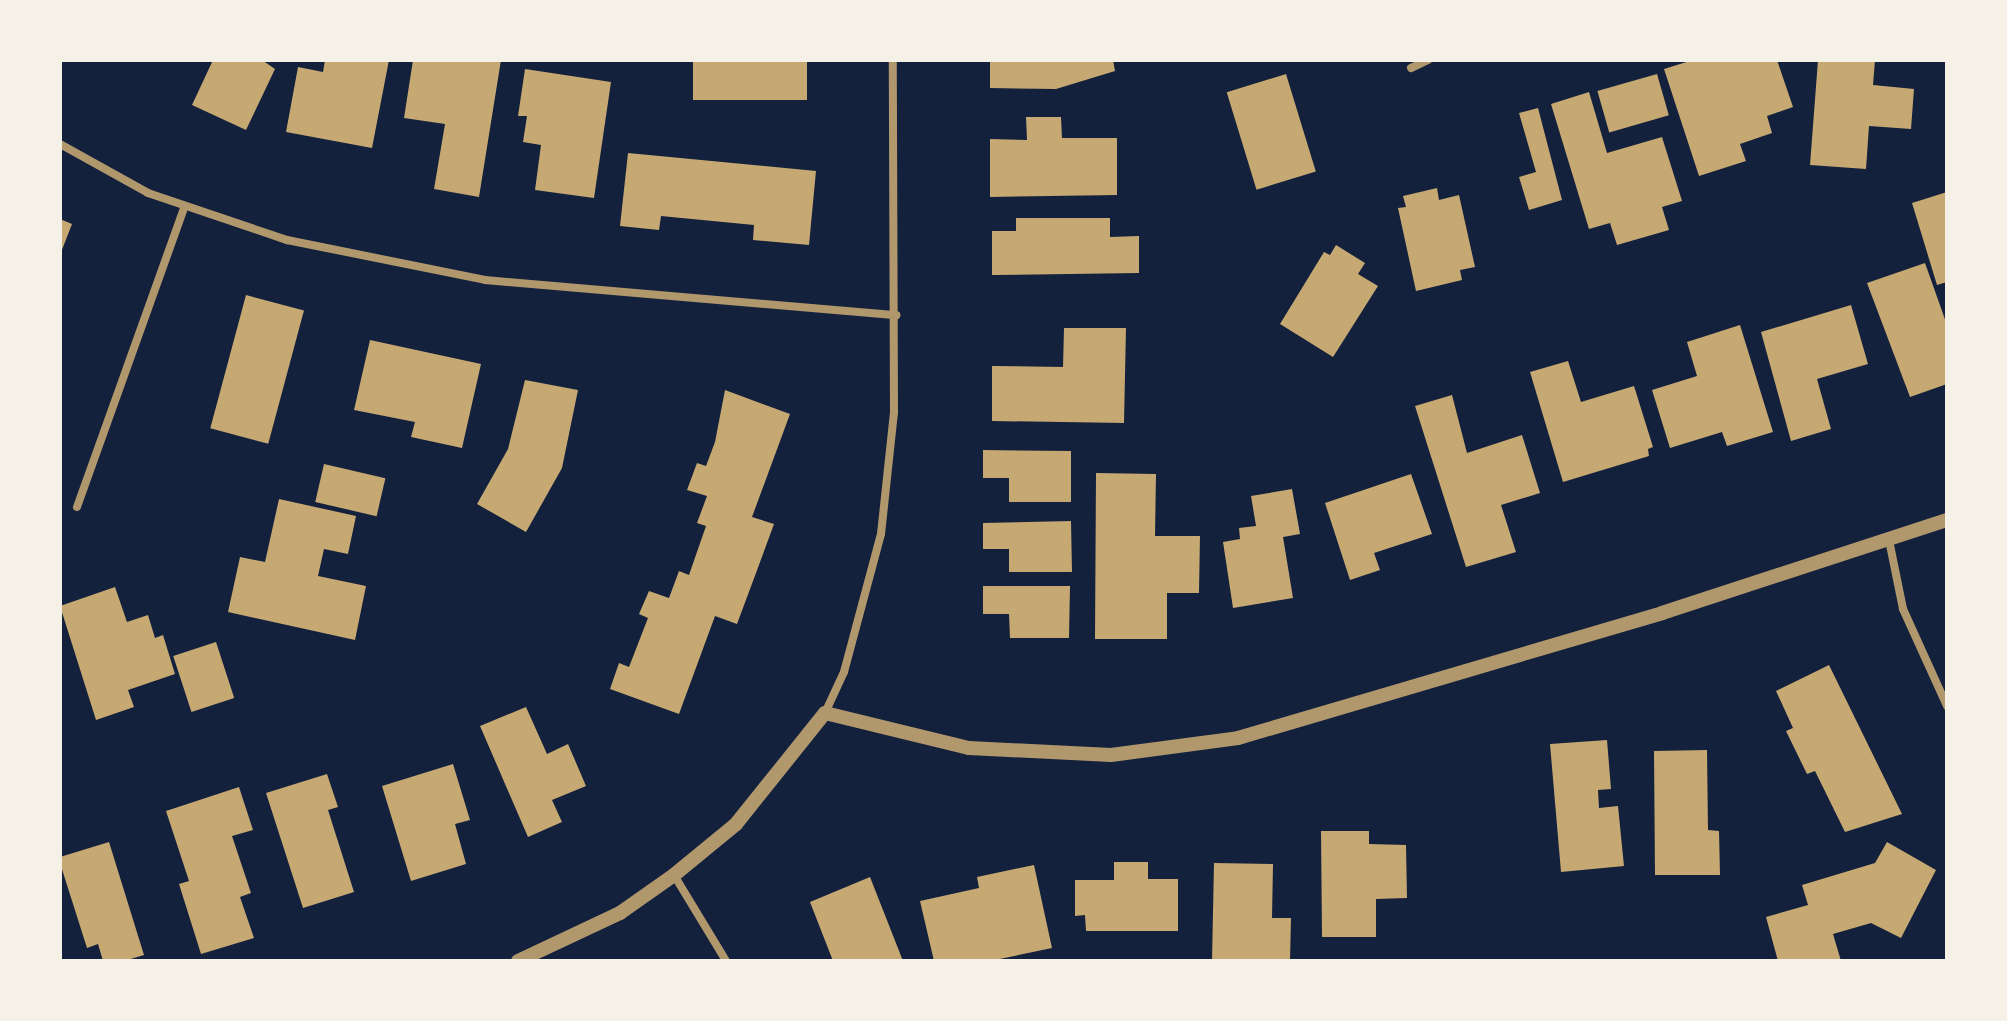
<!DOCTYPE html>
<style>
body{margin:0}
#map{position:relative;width:2007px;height:1021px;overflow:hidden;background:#14213d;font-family:Arial,sans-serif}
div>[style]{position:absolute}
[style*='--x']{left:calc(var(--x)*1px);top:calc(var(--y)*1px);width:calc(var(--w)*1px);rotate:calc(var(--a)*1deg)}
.building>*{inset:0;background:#c6a872;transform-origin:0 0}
.minor>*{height:8px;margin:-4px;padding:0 4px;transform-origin:4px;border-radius:4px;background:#b1986c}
.tertiary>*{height:14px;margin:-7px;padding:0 7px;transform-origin:7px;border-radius:7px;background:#b1986c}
span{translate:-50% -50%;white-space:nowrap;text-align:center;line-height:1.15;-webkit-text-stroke:6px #f6f1e7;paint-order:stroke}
.frame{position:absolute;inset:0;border:62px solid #f6f1e7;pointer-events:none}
</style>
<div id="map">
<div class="building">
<i style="clip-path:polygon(213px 60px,262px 60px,275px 69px,246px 130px,192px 105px)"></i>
<i style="clip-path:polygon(325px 60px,389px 60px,372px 148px,286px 132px,298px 67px,323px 72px)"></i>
<i style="clip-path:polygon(413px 60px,501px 60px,479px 197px,434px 189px,445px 124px,404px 118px)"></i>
<i style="left:693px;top:60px;width:114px;height:40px"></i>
<i style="clip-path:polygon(990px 60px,1113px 60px,1115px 71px,1056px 89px,990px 88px)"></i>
<i style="clip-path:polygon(1693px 60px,1777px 60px,1793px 107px,1767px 116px,1772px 133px,1740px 144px,1746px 161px,1699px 176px,1664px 69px)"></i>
<i style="clip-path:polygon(1818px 60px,1875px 60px,1873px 85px,1914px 89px,1911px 129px,1869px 126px,1866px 169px,1810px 165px)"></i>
<i style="clip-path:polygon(525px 69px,611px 82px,594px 198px,535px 190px,541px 145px,523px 142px,527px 116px,518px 116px)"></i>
<i style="left:1286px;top:74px;width:102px;height:62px;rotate:73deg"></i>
<i style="left:1657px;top:74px;width:43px;height:62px;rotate:74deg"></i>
<i style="clip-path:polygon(1589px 92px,1607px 153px,1662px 137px,1682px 201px,1662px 207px,1669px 230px,1617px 245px,1610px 223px,1589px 229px,1551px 104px)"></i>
<i style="clip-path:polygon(1538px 108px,1562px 200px,1529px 210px,1519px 177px,1536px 172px,1519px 113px)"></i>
<i style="clip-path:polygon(1026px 117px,1061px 117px,1062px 138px,1117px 138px,1117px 195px,990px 197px,990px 139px,1027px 140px)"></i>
<i style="clip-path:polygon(628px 153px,816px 171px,809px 245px,753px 240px,754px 225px,661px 216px,659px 230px,620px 226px)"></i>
<i style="clip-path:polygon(1437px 188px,1439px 200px,1459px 195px,1475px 267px,1460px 270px,1462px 280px,1416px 291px,1398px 208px,1406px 207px,1403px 196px)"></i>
<i style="clip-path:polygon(1947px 192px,1947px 282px,1937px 285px,1912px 203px)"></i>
<i style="clip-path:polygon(1016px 218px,1110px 218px,1110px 237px,1139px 236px,1139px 273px,992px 275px,992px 231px,1016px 231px)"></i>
<i style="clip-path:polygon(60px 219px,72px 224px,60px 255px)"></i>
<i style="clip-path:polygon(1336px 245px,1365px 263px,1358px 274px,1378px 286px,1333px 357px,1280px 324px,1324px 252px,1330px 255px)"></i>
<i style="clip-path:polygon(1925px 263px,1947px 325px,1947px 384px,1910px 397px,1867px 283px)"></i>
<i style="left:246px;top:295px;width:60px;height:138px;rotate:15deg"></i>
<i style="clip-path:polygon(1851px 305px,1868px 364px,1817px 379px,1831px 429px,1791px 441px,1761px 332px)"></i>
<i style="clip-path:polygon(1740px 325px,1773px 432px,1727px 446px,1722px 432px,1670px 448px,1652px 390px,1697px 376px,1687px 342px)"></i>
<i style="clip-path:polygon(1064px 328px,1126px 328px,1124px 423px,992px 421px,992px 366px,1063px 367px)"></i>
<i style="clip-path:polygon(370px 340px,481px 364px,462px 448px,411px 437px,415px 422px,354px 410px)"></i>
<i style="clip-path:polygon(1568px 361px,1581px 402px,1634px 386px,1653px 447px,1648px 449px,1649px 456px,1563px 482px,1530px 372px)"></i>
<i style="clip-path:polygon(525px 380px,578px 390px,562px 468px,526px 532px,477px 504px,508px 449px)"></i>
<i style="clip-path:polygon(725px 390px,790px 414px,752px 517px,774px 524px,756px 573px,737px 624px,715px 616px,679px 714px,610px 689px,619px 663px,629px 667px,648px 618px,639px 614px,649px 591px,669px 598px,679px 571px,689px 575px,706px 526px,697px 523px,707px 496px,687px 490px,697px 463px,706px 466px,715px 442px)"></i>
<i style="clip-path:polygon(1452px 395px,1467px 453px,1522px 435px,1540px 493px,1501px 505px,1516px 552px,1466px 567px,1415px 406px)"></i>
<i style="clip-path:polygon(983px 450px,1071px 451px,1071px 502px,1009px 502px,1009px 478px,983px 478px)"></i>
<i style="left:324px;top:464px;width:63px;height:39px;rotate:13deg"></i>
<i style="clip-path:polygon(1096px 473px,1156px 474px,1155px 536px,1200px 536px,1199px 593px,1167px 593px,1167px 639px,1095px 639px)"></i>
<i style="clip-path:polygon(1411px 474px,1432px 534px,1374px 553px,1380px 570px,1350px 580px,1325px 503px)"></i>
<i style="clip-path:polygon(1292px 489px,1300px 534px,1283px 537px,1293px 598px,1233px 608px,1223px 542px,1240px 539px,1239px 528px,1256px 526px,1251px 496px)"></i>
<i style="clip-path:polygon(279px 499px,356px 516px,348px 554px,324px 549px,318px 576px,366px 586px,355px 640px,228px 612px,240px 557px,265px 562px)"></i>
<i style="clip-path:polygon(1071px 521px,1072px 572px,1009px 572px,1009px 549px,983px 549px,983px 523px)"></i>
<i style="clip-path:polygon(983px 586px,1070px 586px,1069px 638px,1010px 638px,1009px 614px,983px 614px)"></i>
<i style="clip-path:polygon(115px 587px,127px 622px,148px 615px,155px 638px,163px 635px,175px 674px,128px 690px,134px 707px,96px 720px,60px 606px)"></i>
<i style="left:216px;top:642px;width:59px;height:45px;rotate:72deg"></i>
<i style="clip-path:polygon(1829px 665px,1902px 814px,1845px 832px,1815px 771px,1807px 774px,1786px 731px,1793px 728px,1776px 691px)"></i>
<i style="clip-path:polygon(526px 707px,547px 754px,568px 744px,586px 786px,552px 800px,562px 822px,528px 837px,480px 726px)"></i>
<i style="clip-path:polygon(1607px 740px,1611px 789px,1598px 790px,1599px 808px,1618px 806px,1624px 866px,1561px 872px,1550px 744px)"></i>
<i style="clip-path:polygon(1707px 750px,1708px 830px,1719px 831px,1720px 875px,1655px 875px,1654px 751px)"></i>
<i style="clip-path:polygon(453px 764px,470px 820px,455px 824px,466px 864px,411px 881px,382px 786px)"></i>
<i style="clip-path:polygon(327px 774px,338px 807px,328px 810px,354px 892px,303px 908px,266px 793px)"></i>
<i style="clip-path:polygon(239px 787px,253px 830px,232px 836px,251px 893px,240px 897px,254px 938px,201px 954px,179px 884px,189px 881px,166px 811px)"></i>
<i style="clip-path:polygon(1321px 831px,1369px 831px,1369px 844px,1406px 845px,1407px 898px,1376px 899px,1376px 937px,1322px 937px)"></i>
<i style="clip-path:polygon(109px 842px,144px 955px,124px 961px,103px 961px,98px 944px,87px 948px,60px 863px,60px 857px)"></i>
<i style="clip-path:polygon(1887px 842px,1936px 870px,1901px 938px,1871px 923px,1833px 934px,1841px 961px,1778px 961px,1766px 917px,1808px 905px,1802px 885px,1875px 863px)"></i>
<i style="clip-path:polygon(1114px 862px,1148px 862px,1148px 879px,1178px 879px,1178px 931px,1086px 931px,1085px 915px,1075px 916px,1075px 880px,1114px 880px)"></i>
<i style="clip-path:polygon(1214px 863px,1273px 864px,1272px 918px,1291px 918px,1290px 961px,1212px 961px)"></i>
<i style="clip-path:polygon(1034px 865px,1052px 948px,995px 960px,934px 961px,920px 901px,979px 888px,977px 877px)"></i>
<i style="clip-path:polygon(870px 877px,903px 961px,833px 961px,810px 902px)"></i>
</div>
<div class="minor">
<i style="--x:1411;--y:68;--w:19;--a:-25"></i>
<i style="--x:60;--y:144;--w:101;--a:29.1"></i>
<i style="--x:148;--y:193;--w:147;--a:18.7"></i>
<i style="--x:287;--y:240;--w:202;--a:11.4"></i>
<i style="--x:485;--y:280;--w:413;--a:4.9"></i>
<i style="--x:77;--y:507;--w:320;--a:-70.3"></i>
<i style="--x:1889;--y:540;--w:70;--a:78.5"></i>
<i style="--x:1903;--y:609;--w:107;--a:65.6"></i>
<i style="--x:825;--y:713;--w:45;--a:-65.1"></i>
<i style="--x:844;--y:672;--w:143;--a:-75"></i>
<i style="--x:881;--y:534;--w:123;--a:-83.9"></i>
<i style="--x:894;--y:412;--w:352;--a:-90.2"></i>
<i style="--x:674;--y:875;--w:100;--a:58.8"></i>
</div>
<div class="tertiary">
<i style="--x:518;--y:961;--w:113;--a:-25.2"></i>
<i style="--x:620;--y:913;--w:66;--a:-35.1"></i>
<i style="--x:674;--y:875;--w:80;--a:-39.4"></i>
<i style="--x:736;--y:824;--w:142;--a:-51.3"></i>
<i style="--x:825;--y:713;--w:148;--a:13.7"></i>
<i style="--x:969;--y:748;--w:142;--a:2.8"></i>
<i style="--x:1111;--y:755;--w:128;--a:-7.6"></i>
<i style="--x:1238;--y:738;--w:442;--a:-16.4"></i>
<i style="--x:1662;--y:613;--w:300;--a:-18.1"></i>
</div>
<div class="frame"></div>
</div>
